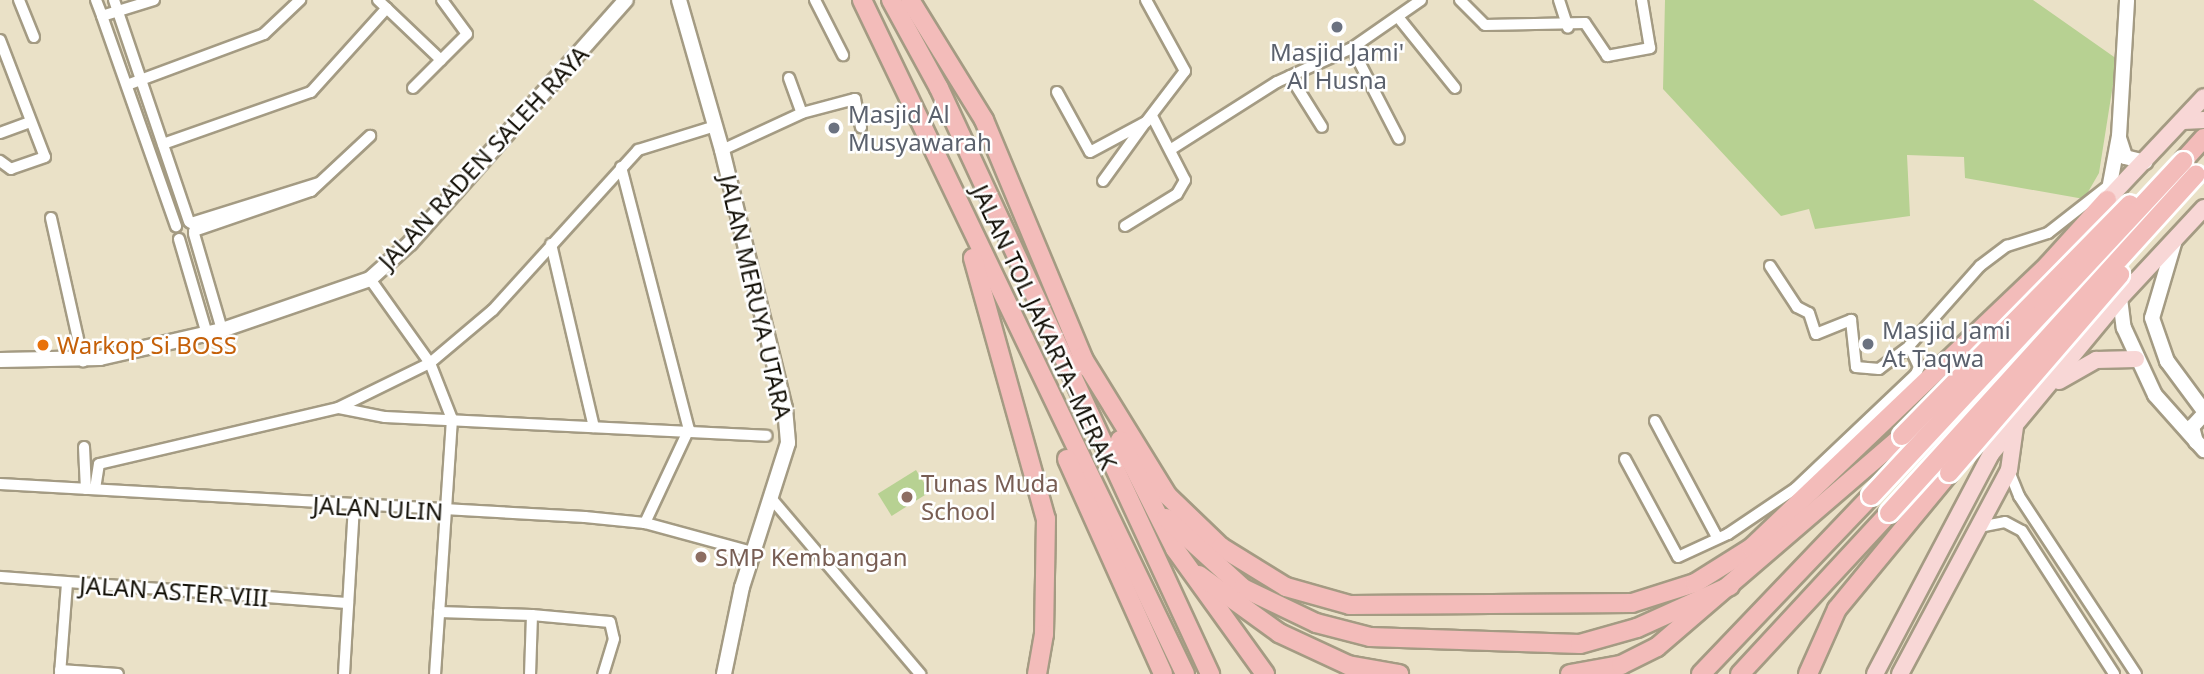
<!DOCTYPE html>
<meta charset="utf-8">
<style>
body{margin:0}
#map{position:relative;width:2204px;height:674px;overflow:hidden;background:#eae1c7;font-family:"Noto Sans",sans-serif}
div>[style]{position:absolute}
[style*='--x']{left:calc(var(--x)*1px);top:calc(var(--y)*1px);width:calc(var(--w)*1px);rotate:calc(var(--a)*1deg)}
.green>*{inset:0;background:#b7d192;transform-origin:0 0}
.roads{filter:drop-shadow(2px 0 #a49b83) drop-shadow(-2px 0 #a49b83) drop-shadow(0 2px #a49b83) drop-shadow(0 -2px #a49b83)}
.minor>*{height:10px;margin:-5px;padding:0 5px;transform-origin:5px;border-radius:5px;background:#fff}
.secondary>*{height:14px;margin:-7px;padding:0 7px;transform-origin:7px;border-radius:7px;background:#fff}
.primary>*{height:16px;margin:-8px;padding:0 8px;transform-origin:8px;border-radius:8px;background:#f8d7d6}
.motorway>*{height:18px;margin:-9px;padding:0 9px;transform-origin:9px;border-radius:9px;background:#f3bcba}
.bridges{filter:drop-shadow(2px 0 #fff) drop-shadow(-2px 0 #fff) drop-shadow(0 2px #fff) drop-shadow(0 -2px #fff)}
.motorway-bridge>*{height:18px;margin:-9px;padding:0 9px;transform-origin:9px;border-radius:9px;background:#f3bcba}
.dots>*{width:19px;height:19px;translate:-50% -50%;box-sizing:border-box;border:4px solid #fff;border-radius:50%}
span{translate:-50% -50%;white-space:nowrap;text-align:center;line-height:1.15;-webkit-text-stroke:5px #fff;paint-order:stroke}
.worship-label{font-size:24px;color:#5b616d}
.left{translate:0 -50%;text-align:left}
.street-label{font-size:24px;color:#131007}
.food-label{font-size:24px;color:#c56008}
.education-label{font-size:24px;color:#785e54}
</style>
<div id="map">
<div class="green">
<i style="clip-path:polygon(1665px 0,2033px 0,2117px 59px,2099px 173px,2084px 199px,1965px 178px,1964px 157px,1907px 155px,1910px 216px,1815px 229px,1809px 209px,1781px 216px,1663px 89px)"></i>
<i style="left:916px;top:470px;width:26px;height:45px;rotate:58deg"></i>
</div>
<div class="roads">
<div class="minor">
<i style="--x:19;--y:0;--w:40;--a:68"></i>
<i style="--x:96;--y:0;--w:17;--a:69"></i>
<i style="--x:114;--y:0;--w:234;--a:71.3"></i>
<i style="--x:154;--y:0;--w:54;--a:162.9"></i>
<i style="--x:102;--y:16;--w:223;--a:70.6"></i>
<i style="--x:378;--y:0;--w:87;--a:43.6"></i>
<i style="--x:815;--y:0;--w:62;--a:63"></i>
<i style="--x:1460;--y:0;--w:35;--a:45"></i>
<i style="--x:1485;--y:25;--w:100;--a:-1.1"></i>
<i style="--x:1585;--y:23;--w:40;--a:56"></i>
<i style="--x:1607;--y:56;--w:44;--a:-10.5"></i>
<i style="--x:1650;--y:48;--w:49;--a:-99.5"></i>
<i style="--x:1559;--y:0;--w:29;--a:72"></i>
<i style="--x:1398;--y:17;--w:91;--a:51.2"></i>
<i style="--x:0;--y:40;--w:125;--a:69"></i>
<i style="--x:45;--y:157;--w:36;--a:161"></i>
<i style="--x:11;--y:169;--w:14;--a:-144"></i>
<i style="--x:1352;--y:48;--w:102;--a:62.7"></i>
<i style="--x:1290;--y:76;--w:60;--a:57.9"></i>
<i style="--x:789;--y:78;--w:37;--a:70"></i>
<i style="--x:127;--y:85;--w:146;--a:-20.4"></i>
<i style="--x:264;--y:34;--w:50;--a:-43.4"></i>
<i style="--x:413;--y:88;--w:76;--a:-45"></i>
<i style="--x:467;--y:34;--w:42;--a:-126.3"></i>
<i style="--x:1057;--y:92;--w:68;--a:61.2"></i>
<i style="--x:1090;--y:152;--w:64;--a:-28.2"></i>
<i style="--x:1146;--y:122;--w:64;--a:-52.6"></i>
<i style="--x:1185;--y:71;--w:81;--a:-118.8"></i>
<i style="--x:0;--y:133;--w:32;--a:-20"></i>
<i style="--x:163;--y:144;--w:157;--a:-19.4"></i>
<i style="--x:311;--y:92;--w:113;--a:-47.9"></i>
<i style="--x:1173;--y:148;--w:123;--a:-32.4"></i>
<i style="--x:1277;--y:82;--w:82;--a:-24.4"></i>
<i style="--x:1352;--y:48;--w:84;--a:-34.8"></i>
<i style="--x:722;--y:150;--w:88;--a:-24.8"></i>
<i style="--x:802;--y:113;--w:55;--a:-14.8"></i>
<i style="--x:855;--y:99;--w:29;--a:78"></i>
<i style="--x:621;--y:167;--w:271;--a:75.5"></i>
<i style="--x:689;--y:429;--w:104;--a:115.1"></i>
<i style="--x:1103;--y:181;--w:72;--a:-54.1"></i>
<i style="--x:51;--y:218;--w:147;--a:77.4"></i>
<i style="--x:191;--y:223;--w:134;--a:-17.4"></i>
<i style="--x:1125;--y:226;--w:61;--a:-31.6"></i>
<i style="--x:1177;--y:194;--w:16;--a:-60"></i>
<i style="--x:1185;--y:180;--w:72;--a:-117.3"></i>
<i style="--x:194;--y:231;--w:124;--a:-18.9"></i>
<i style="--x:311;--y:191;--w:81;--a:-43"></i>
<i style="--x:194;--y:234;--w:100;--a:73.7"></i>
<i style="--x:179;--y:239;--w:99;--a:73.6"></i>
<i style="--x:551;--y:244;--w:188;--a:76.8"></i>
<i style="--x:1770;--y:266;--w:49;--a:56.6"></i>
<i style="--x:1797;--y:307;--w:13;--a:27"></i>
<i style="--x:1809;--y:313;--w:22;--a:72"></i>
<i style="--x:1816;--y:334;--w:38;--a:-22"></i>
<i style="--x:1851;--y:320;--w:47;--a:83.9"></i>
<i style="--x:1856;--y:367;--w:23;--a:5"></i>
<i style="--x:1879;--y:369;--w:38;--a:-37"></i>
<i style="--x:1909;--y:346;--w:107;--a:-48.4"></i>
<i style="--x:1980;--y:266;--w:34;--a:-37"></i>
<i style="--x:2007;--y:246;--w:43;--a:-17.6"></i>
<i style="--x:2048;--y:233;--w:76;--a:-38.1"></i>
<i style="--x:370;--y:279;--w:103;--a:54.5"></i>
<i style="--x:430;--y:363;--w:60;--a:68.6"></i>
<i style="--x:452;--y:419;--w:256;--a:93.8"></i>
<i style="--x:339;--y:408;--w:47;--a:11.1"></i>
<i style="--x:385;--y:417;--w:382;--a:2.8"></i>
<i style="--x:1655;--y:421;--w:132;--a:61.9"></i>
<i style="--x:84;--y:447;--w:42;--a:87.3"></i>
<i style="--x:1625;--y:459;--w:111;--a:61.6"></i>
<i style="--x:1678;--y:557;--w:55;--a:-24.7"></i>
<i style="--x:1728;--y:534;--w:82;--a:-34.1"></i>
<i style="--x:1796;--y:488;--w:166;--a:-43.5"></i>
<i style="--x:1916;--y:374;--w:8;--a:-67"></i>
<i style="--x:1919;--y:367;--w:23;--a:-115"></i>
<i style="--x:2009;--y:471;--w:27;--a:68"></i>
<i style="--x:2019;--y:496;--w:213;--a:56.7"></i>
<i style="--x:0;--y:484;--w:586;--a:3.23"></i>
<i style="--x:585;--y:517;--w:60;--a:5.7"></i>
<i style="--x:645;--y:523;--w:111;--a:15.2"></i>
<i style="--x:95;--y:489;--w:25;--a:-81"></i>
<i style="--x:99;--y:464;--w:245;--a:-13.2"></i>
<i style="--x:338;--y:408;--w:102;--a:-26.1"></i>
<i style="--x:430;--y:363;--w:82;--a:-40.1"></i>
<i style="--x:493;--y:310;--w:216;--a:-47.8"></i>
<i style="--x:638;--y:150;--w:81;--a:-17.3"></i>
<i style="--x:771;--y:498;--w:231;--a:49.7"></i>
<i style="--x:1979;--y:527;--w:26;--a:-11"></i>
<i style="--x:2005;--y:522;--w:19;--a:28"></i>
<i style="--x:2022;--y:531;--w:170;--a:57.2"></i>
<i style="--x:0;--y:577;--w:349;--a:4.3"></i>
<i style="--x:439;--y:612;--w:93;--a:1.8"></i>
<i style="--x:532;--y:615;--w:59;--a:91.9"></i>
<i style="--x:532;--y:615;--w:78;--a:5.1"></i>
<i style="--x:610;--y:622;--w:17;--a:77"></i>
<i style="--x:614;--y:639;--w:37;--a:107"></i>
<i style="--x:60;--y:670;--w:58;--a:3.9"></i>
<i style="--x:60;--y:674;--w:91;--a:-85.6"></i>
<i style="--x:344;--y:674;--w:167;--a:-86.6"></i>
</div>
<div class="secondary">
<i style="--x:679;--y:0;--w:156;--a:74"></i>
<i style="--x:722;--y:150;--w:266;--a:76.3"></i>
<i style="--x:785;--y:408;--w:35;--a:85"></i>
<i style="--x:788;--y:443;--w:151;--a:107.7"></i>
<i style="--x:742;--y:587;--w:89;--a:101.7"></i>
<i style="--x:2119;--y:138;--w:20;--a:72"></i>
<i style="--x:2125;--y:157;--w:21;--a:14"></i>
<i style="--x:2175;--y:240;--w:81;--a:106.4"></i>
<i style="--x:2152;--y:318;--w:46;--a:70.8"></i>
<i style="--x:2167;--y:361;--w:62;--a:53.5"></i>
<i style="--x:2116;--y:270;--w:71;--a:-97.3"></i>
<i style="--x:2107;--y:200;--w:65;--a:-79.4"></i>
<i style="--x:2119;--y:136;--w:136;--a:-86.6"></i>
<i style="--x:2119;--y:290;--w:38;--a:83"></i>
<i style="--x:2124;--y:328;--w:74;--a:65.2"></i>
<i style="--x:2155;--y:395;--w:74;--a:48.3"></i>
<i style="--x:0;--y:360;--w:100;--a:-1.1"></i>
<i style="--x:100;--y:358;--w:125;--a:-12.9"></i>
<i style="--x:222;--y:330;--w:157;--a:-19"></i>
<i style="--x:370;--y:279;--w:54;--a:-42"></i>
<i style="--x:410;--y:243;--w:325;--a:-48.4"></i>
<i style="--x:2196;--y:442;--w:16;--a:-105"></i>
<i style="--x:2192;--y:427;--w:18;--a:-47"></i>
</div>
<div class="primary">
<i style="--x:2183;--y:121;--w:21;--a:-3"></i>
<i style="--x:2107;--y:200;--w:141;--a:-46.7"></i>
<i style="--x:2059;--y:381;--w:43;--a:-29.6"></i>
<i style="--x:2096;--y:360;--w:40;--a:-1.4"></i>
<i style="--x:1875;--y:674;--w:249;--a:-62.2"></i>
<i style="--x:1991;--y:454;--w:202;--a:-50.4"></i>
<i style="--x:2120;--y:298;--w:123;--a:-47"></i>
<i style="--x:1900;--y:674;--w:231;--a:-61.9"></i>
<i style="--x:2009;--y:470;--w:43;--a:-82.1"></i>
</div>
<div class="motorway">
<i style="--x:862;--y:0;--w:747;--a:64.39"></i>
<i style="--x:891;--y:0;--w:100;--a:61.4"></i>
<i style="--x:939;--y:88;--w:646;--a:65.18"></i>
<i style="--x:910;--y:0;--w:141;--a:58.3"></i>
<i style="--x:984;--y:120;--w:268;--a:67.4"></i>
<i style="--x:2183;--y:161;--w:31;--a:-48"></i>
<i style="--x:973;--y:258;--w:271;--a:74.4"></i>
<i style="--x:1046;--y:519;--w:115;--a:91"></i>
<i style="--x:1044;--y:634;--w:41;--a:99.9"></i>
<i style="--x:1082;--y:357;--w:163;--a:58.3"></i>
<i style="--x:1168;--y:496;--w:74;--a:43.9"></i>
<i style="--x:1221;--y:547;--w:76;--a:31.6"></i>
<i style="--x:1286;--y:587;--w:66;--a:15.7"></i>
<i style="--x:1350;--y:605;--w:282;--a:-0.4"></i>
<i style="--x:1632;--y:603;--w:66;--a:-17.6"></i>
<i style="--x:1695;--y:583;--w:66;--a:-32"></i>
<i style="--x:1751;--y:548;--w:410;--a:-43.6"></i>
<i style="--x:2048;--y:265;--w:88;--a:-47.8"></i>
<i style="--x:1120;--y:440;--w:122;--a:63.2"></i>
<i style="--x:1175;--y:549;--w:154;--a:54.2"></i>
<i style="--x:1067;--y:459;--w:235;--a:65.9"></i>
<i style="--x:1166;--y:518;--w:104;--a:42.3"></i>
<i style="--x:1243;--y:588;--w:81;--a:25.6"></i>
<i style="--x:1316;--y:623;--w:56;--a:14.5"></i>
<i style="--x:1370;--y:637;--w:210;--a:1.9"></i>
<i style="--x:1580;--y:644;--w:59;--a:-15.7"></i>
<i style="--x:1637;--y:628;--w:102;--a:-24.3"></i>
<i style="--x:1199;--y:575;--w:99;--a:35.9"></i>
<i style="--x:1279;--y:633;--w:76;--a:24.9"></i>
<i style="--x:1348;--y:665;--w:52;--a:10"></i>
<i style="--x:1570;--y:674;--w:52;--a:-10"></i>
<i style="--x:1621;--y:665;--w:40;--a:-26.6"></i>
<i style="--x:1657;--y:647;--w:323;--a:-40.7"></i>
<i style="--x:1701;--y:674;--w:246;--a:-46.3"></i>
<i style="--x:1740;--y:674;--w:219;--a:-47.2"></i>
<i style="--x:1808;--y:674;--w:71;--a:-66"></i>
<i style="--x:1837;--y:609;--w:176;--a:-50.5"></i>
</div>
</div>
<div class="bridges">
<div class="motorway-bridge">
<i style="--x:1902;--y:436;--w:325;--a:-45.5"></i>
<i style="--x:1949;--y:473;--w:262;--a:-49.2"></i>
<i style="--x:1871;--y:496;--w:458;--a:-47"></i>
<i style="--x:1889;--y:513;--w:457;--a:-47.8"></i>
</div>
</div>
<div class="dots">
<i style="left:1337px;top:27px;background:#6b7280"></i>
<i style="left:834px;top:128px;background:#6b7280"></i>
<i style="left:1868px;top:344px;background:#6b7280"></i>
<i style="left:43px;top:345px;background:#e8710a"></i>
<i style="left:907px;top:497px;background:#8d6e63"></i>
<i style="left:701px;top:557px;background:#8d6e63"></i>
</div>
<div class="worship-label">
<span style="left:1337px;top:66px">Masjid Jami'<br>Al Husna</span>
<span class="left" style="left:848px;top:128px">Masjid Al<br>Musyawarah</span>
<span class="left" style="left:1882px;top:344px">Masjid Jami<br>At Taqwa</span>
</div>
<div class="street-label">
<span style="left:483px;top:157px;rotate:-47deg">JALAN RADEN SALEH RAYA</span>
<span style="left:756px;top:297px;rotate:77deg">JALAN MERUYA UTARA</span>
<span style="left:1045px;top:327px;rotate:65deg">JALAN TOL JAKARTA–MERAK</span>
<span style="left:378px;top:508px;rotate:3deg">JALAN ULIN</span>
<span style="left:174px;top:591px;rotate:4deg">JALAN ASTER VIII</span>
</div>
<div class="food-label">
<span class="left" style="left:57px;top:345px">Warkop Si BOSS</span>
</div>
<div class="education-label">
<span class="left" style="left:921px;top:497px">Tunas Muda<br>School</span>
<span class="left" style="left:715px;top:557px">SMP Kembangan</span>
</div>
</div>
